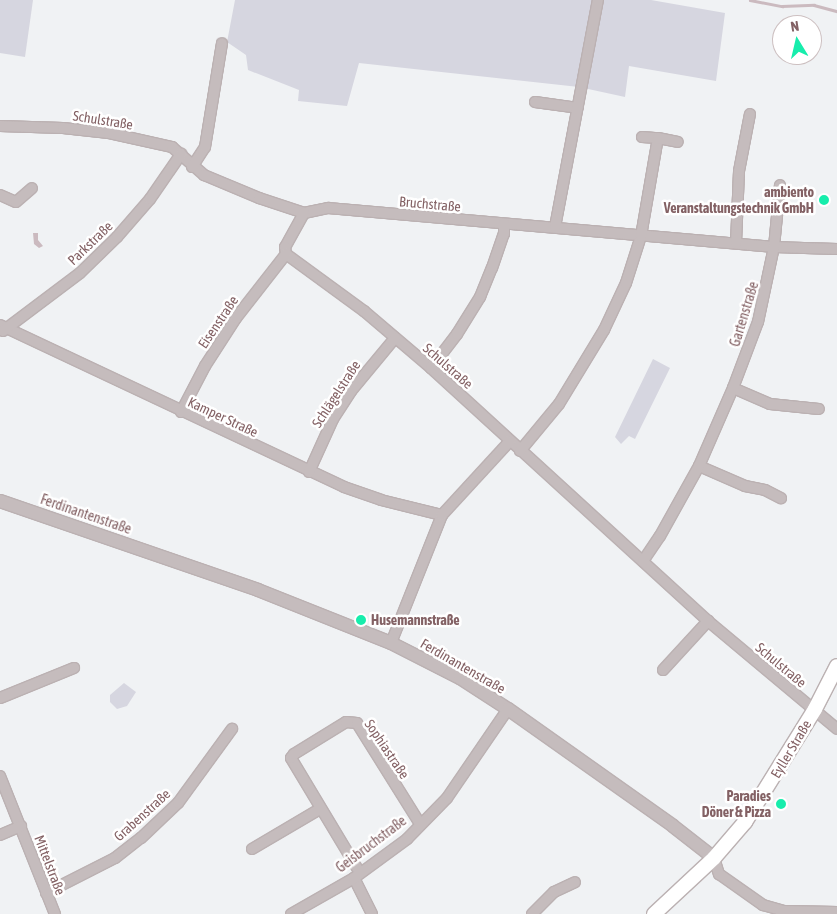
<!DOCTYPE html>
<meta charset="utf-8">
<style>
body{margin:0}
#map{position:relative;width:837px;height:914px;overflow:hidden;background:#f0f2f4;font-family:"Asap Condensed",sans-serif}
div>[style]{position:absolute}
[style*='--x']{left:calc(var(--x)*1px);top:calc(var(--y)*1px);width:calc(var(--w)*1px);rotate:calc(var(--a)*1deg)}
.green>*{inset:0;background:#d6d6e0}
.water>*{inset:0;background:#cbbabf}
.stream>*{height:2.5px;margin:-1.25px;padding:0 1.25px;transform-origin:1.25px;border-radius:1.25px;background:#cbbabf}
.roads{filter:drop-shadow(1px 0 #bbb1b2) drop-shadow(-1px 0 #bbb1b2) drop-shadow(0 1px #bbb1b2) drop-shadow(0 -1px #bbb1b2)}
.minor>*{height:10px;margin:-5px;padding:0 5px;transform-origin:5px;border-radius:5px;background:#c5bcbd}
.tertiary>*{height:12px;margin:-6px;padding:0 6px;transform-origin:6px;border-radius:6px;background:#c5bcbd}
.secondary>*{height:14px;margin:-7px;padding:0 7px;transform-origin:7px;border-radius:7px;background:#fff}
.dots>*{width:14px;height:14px;translate:-50% -50%;box-sizing:border-box;border:2px solid #fff;border-radius:50%}
span{translate:-50% -50%;white-space:nowrap;text-align:center;line-height:1.15;-webkit-text-stroke:5px #fff;paint-order:stroke}
.street-label{font-size:14px;color:#836164}
.poi-label{font-size:14px;color:#836164;font-weight:700}
.right{translate:-100% -50%;text-align:right}
.left{translate:0 -50%;text-align:left}
.north{position:absolute;left:772px;top:15px;width:50px;height:50px;box-sizing:border-box;background:#fff;border:1px solid #cdc0c1;border-radius:50%;rotate:351deg;font-size:14px;font-weight:700;line-height:20px;text-align:center;color:#836164}
.north::after{content:'';display:block;margin:auto;width:18px;height:22px;background:#17edac;clip-path:polygon(50% 0,100% 100%,50% 72%,0 100%)}
</style>
<div id="map">
<div class="green">
<i style="clip-path:polygon(0 0,33px 0,25px 57px,0 53px)"></i>
<i style="clip-path:polygon(235px 0,651px 0,725px 13px,716px 81px,629px 66px,625px 97px,579px 87px,359px 63px,347px 106px,298px 101px,299px 90px,248px 70px,246px 55px,227px 42px)"></i>
<i style="clip-path:polygon(653px 359px,670px 368px,635px 439px,629px 436px,621px 444px,615px 437px)"></i>
<i style="clip-path:polygon(124px 683px,136px 692px,127px 706px,117px 709px,110px 702px,110px 695px)"></i>
</div>
<div class="water">
<i style="clip-path:polygon(33px 233px,38px 233px,38px 240px,43px 246px,39px 248px,34px 244px)"></i>
</div>
<div class="stream">
<i style="--x:750;--y:0;--w:33;--a:11"></i>
<i style="--x:782;--y:6;--w:32;--a:-2"></i>
<i style="--x:814;--y:5;--w:24;--a:15"></i>
</div>
<div class="roads">
<div class="minor">
<i style="--x:535;--y:102;--w:43;--a:7.9"></i>
<i style="--x:0;--y:126;--w:63;--a:1.8"></i>
<i style="--x:63;--y:128;--w:46;--a:6.2"></i>
<i style="--x:109;--y:133;--w:65;--a:12.5"></i>
<i style="--x:172;--y:147;--w:43;--a:41.2"></i>
<i style="--x:204;--y:175;--w:60;--a:22.7"></i>
<i style="--x:259;--y:198;--w:47;--a:18.4"></i>
<i style="--x:304;--y:213;--w:25;--a:-12"></i>
<i style="--x:328;--y:208;--w:448;--a:5"></i>
<i style="--x:774;--y:247;--w:63;--a:1.8"></i>
<i style="--x:642;--y:137;--w:16;--a:4"></i>
<i style="--x:192;--y:167;--w:24;--a:-57"></i>
<i style="--x:205;--y:147;--w:105;--a:-80.7"></i>
<i style="--x:0;--y:195;--w:17;--a:24"></i>
<i style="--x:16;--y:202;--w:21;--a:-41"></i>
<i style="--x:304;--y:213;--w:39;--a:119"></i>
<i style="--x:285;--y:247;--w:7;--a:82"></i>
<i style="--x:286;--y:254;--w:97;--a:36.2"></i>
<i style="--x:364;--y:311;--w:88;--a:40.4"></i>
<i style="--x:431;--y:368;--w:375;--a:42.4"></i>
<i style="--x:708;--y:621;--w:168;--a:39.9"></i>
<i style="--x:555;--y:227;--w:231;--a:-79.3"></i>
<i style="--x:736;--y:243;--w:72;--a:-87.6"></i>
<i style="--x:739;--y:171;--w:58;--a:-79.1"></i>
<i style="--x:0;--y:325;--w:380;--a:25.2"></i>
<i style="--x:344;--y:487;--w:39;--a:19"></i>
<i style="--x:381;--y:500;--w:63;--a:13.8"></i>
<i style="--x:3;--y:331;--w:96;--a:-37"></i>
<i style="--x:80;--y:273;--w:52;--a:-44.2"></i>
<i style="--x:117;--y:237;--w:50;--a:-49"></i>
<i style="--x:150;--y:199;--w:55;--a:-55.4"></i>
<i style="--x:431;--y:368;--w:43;--a:-52.6"></i>
<i style="--x:457;--y:334;--w:44;--a:-58.1"></i>
<i style="--x:480;--y:297;--w:31;--a:-68"></i>
<i style="--x:492;--y:268;--w:36;--a:-71"></i>
<i style="--x:504;--y:234;--w:10;--a:-90"></i>
<i style="--x:733;--y:388;--w:40;--a:23.4"></i>
<i style="--x:770;--y:404;--w:49;--a:5.8"></i>
<i style="--x:181;--y:412;--w:52;--a:-62.4"></i>
<i style="--x:205;--y:366;--w:57;--a:-57.1"></i>
<i style="--x:236;--y:318;--w:81;--a:-52"></i>
<i style="--x:520;--y:451;--w:61;--a:-50.3"></i>
<i style="--x:559;--y:404;--w:87;--a:-58.7"></i>
<i style="--x:604;--y:330;--w:52;--a:-64.9"></i>
<i style="--x:626;--y:283;--w:49;--a:-72.3"></i>
<i style="--x:641;--y:236;--w:99;--a:-80.2"></i>
<i style="--x:658;--y:138;--w:20;--a:11"></i>
<i style="--x:699;--y:466;--w:50;--a:23.5"></i>
<i style="--x:745;--y:486;--w:20;--a:11"></i>
<i style="--x:765;--y:490;--w:18;--a:27"></i>
<i style="--x:309;--y:472;--w:58;--a:-65.6"></i>
<i style="--x:333;--y:419;--w:33;--a:-57"></i>
<i style="--x:351;--y:391;--w:69;--a:-50.3"></i>
<i style="--x:643;--y:561;--w:30;--a:-56"></i>
<i style="--x:660;--y:536;--w:80;--a:-60.9"></i>
<i style="--x:699;--y:466;--w:85;--a:-66.4"></i>
<i style="--x:733;--y:388;--w:71;--a:-69.3"></i>
<i style="--x:758;--y:322;--w:77;--a:-78"></i>
<i style="--x:774;--y:247;--w:62;--a:-84.5"></i>
<i style="--x:391;--y:643;--w:138;--a:-68.3"></i>
<i style="--x:442;--y:515;--w:100;--a:-47.4"></i>
<i style="--x:663;--y:670;--w:67;--a:-47.4"></i>
<i style="--x:0;--y:698;--w:80;--a:-22.1"></i>
<i style="--x:0;--y:776;--w:149;--a:68.3"></i>
<i style="--x:0;--y:835;--w:23;--a:-23"></i>
<i style="--x:252;--y:849;--w:79;--a:-30.5"></i>
<i style="--x:714;--y:858;--w:17;--a:73"></i>
<i style="--x:719;--y:874;--w:54;--a:35.2"></i>
<i style="--x:763;--y:905;--w:22;--a:16"></i>
<i style="--x:784;--y:911;--w:53;--a:1.1"></i>
<i style="--x:360;--y:873;--w:134;--a:-121"></i>
<i style="--x:291;--y:758;--w:5;--a:-53"></i>
<i style="--x:294;--y:754;--w:61;--a:-31.6"></i>
<i style="--x:346;--y:722;--w:11;--a:5"></i>
<i style="--x:357;--y:723;--w:119;--a:58"></i>
<i style="--x:354;--y:878;--w:40;--a:63.4"></i>
<i style="--x:46;--y:893;--w:77;--a:-26.9"></i>
<i style="--x:115;--y:858;--w:33;--a:-38"></i>
<i style="--x:141;--y:838;--w:51;--a:-43.4"></i>
<i style="--x:178;--y:803;--w:92;--a:-53.9"></i>
<i style="--x:291;--y:914;--w:73;--a:-29.7"></i>
<i style="--x:354;--y:878;--w:66;--a:-36.3"></i>
<i style="--x:407;--y:839;--w:57;--a:-45.7"></i>
<i style="--x:447;--y:798;--w:108;--a:-55.6"></i>
<i style="--x:532;--y:914;--w:31;--a:-45"></i>
<i style="--x:554;--y:892;--w:23;--a:-25"></i>
</div>
<div class="tertiary">
<i style="--x:0;--y:501;--w:273;--a:19"></i>
<i style="--x:258;--y:590;--w:143;--a:21.7"></i>
<i style="--x:391;--y:643;--w:77;--a:26.9"></i>
<i style="--x:460;--y:678;--w:57;--a:32.9"></i>
<i style="--x:508;--y:709;--w:202;--a:35.3"></i>
<i style="--x:673;--y:826;--w:52;--a:38"></i>
</div>
<div class="secondary">
<i style="--x:654;--y:914;--w:82;--a:-43"></i>
<i style="--x:714;--y:858;--w:48;--a:-49.3"></i>
<i style="--x:745;--y:822;--w:133;--a:-58.2"></i>
<i style="--x:815;--y:709;--w:48;--a:-62.9"></i>
</div>
</div>
<div class="dots">
<i style="left:824px;top:200px;background:#17edac"></i>
<i style="left:361px;top:620px;background:#17edac"></i>
<i style="left:781px;top:804px;background:#17edac"></i>
</div>
<div class="street-label">
<span style="left:103px;top:120px;rotate:9deg">Schulstraße</span>
<span style="left:430px;top:204px;rotate:5deg">Bruchstraße</span>
<span style="left:90px;top:243px;rotate:-44deg">Parkstraße</span>
<span style="left:744px;top:314px;rotate:-73deg">Gartenstraße</span>
<span style="left:218px;top:322px;rotate:-56deg">Eisenstraße</span>
<span style="left:448px;top:366px;rotate:41deg">Schulstraße</span>
<span style="left:336px;top:394px;rotate:-57deg">Schlägelstraße</span>
<span style="left:223px;top:417px;rotate:25deg">Kamper Straße</span>
<span style="left:86px;top:514px;rotate:19deg">Ferdinantenstraße</span>
<span style="left:781px;top:665px;rotate:40deg">Schulstraße</span>
<span style="left:463px;top:666px;rotate:30deg">Ferdinantenstraße</span>
<span style="left:387px;top:749px;rotate:56deg">Sophiastraße</span>
<span style="left:791px;top:749px;rotate:-59deg">Eyller Straße</span>
<span style="left:142px;top:815px;rotate:-42deg">Grabenstraße</span>
<span style="left:371px;top:844px;rotate:-37deg">Geisbruchstraße</span>
<span style="left:50px;top:865px;rotate:69deg">Mittelstraße</span>
</div>
<div class="poi-label">
<span class="right" style="left:814px;top:200px">ambiento<br>Veranstaltungstechnik GmbH</span>
<span class="left" style="left:371px;top:620px">Husemannstraße</span>
<span class="right" style="left:771px;top:804px">Paradies<br>Döner &amp; Pizza</span>
</div>
<div class="north">N</div>
</div>
